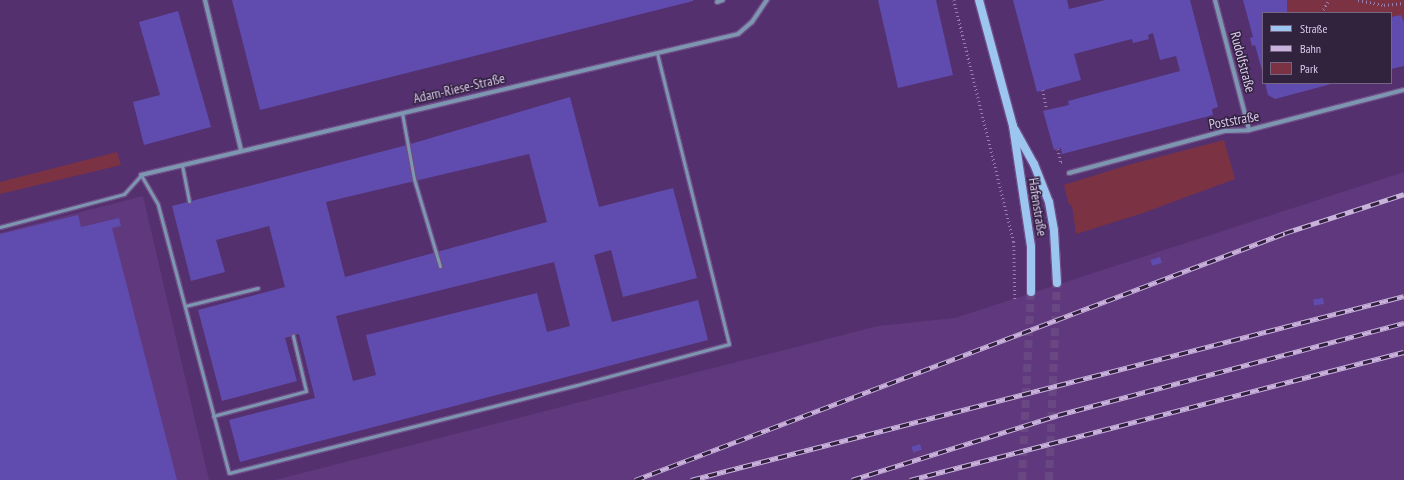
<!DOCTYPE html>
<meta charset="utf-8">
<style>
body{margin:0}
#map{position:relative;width:1404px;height:480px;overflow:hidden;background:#54306f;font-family:"PT Sans Narrow",sans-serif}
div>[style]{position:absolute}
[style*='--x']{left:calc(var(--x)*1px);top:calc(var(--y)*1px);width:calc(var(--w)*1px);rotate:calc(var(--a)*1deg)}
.built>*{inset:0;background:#60387d}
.green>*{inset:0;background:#7b3343}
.building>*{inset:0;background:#5f4cae;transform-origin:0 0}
.secondary-tunnel>*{height:8px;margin-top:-4px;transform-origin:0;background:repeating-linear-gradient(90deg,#684782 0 8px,transparent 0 12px)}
.path>*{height:2.5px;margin-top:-1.25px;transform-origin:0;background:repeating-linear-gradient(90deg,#997eb0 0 1px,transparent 0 4px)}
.roads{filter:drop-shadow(1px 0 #6f4e88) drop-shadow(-1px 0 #6f4e88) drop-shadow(0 1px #6f4e88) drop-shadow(0 -1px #6f4e88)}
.lane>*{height:3px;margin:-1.5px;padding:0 1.5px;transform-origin:1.5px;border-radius:1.5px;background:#7d97b1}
.street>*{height:4px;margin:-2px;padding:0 2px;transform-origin:2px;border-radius:2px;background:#7d97b1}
.secondary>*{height:8px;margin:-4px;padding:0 4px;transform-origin:4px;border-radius:4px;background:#9cc6ef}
.rail>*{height:4.5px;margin-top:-2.25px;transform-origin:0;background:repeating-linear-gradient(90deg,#31223e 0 9px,#c9b3dc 0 18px);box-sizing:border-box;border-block:1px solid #c9b3dc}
span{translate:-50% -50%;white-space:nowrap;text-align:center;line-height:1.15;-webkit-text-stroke:3px #31223e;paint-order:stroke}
.street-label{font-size:14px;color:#dbc8ed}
.legend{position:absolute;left:1262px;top:12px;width:130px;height:72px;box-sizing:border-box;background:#31223e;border:1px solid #756484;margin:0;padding:5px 7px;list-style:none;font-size:12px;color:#dbc8ed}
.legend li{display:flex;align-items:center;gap:8px;height:20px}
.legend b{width:20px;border:1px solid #756484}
</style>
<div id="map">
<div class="built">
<i style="clip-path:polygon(1404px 172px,1404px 480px,275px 480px,878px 326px,955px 318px)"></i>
<i style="clip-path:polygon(143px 196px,209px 480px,0 480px,0 233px)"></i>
</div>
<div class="green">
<i style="clip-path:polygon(1287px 0,1404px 0,1404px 22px,1401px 15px,1391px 17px,1391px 13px,1287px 13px)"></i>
<i style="clip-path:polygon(1224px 140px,1235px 179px,1143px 213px,1076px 234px,1072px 205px,1069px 205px,1064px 185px,1128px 165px)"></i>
<i style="clip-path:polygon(117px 152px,121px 165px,0 194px,0 182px)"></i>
</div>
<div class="building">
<i style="clip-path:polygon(232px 0,693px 0,693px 1px,260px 110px)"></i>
<i style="clip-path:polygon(878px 0,936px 0,953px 75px,898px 88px)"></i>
<i style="clip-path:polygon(1013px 0,1067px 0,1069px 9px,1105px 0,1190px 0,1218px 107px,1212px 109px,1213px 115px,1062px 154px,1061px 148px,1054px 150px,1043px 111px,1069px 105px,1068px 101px,1180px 71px,1176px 56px,1160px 60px,1153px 33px,1148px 35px,1149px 39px,1133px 43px,1132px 39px,1074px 54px,1081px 80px,1037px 92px)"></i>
<i style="clip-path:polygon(1243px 0,1287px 0,1287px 13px,1263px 13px,1263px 74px,1255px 45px,1252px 46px,1250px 38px,1253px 37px)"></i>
<i style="clip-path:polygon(178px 11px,211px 127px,144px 145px,133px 102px,160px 95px,139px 22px)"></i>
<i style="clip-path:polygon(1401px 15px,1404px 22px,1404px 66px,1391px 69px,1391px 17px)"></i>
<i style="clip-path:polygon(1265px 83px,1335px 83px,1275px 99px,1268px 95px)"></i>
<i style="clip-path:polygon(evenodd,570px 97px,599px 207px,673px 188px,697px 278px,623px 297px,611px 250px,594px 255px,612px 322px,698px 300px,708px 340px,240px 462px,229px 420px,315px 398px,299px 334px,285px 338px,297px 381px,222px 401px,198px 310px,285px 287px,269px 226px,216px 240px,225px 272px,191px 281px,172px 206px,407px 145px,570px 97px,529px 154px,547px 222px,345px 277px,326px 202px,529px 154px,570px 97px,554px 262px,570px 326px,547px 332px,537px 293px,463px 311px,366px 335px,376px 375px,353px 381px,336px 316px,554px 262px)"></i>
<i style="clip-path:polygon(78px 215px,81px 227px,119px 218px,121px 226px,112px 228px,177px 480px,0 480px,0 234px)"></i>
<i style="left:1160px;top:257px;width:6px;height:10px;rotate:72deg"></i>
<i style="left:1323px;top:298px;width:6px;height:10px;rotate:81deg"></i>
<i style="left:920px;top:444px;width:6px;height:9px;rotate:72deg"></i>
</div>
<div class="secondary-tunnel">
<i style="--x:1022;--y:480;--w:188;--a:-87.3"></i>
<i style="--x:1049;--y:480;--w:197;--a:-87.7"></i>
</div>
<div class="path">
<i style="--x:954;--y:0;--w:249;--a:76.1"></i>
<i style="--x:1014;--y:242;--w:57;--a:89"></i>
<i style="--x:1358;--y:0;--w:26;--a:11"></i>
<i style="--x:1384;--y:5;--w:20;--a:-6"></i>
<i style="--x:1321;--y:13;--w:15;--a:-58"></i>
<i style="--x:1043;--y:90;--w:20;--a:79"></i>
<i style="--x:1058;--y:149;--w:13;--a:77"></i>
<i style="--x:1061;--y:162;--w:3;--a:-18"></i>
</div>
<div class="roads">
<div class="lane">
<i style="--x:402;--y:113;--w:67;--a:79.7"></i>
<i style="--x:414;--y:179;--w:91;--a:73.4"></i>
<i style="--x:182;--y:165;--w:37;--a:79"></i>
<i style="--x:0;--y:227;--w:128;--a:-14.9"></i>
<i style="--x:124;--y:194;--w:25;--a:-48"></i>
<i style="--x:141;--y:175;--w:34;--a:60"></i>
<i style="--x:158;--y:205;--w:277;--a:75.2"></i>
<i style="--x:229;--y:473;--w:359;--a:-14.2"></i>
<i style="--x:577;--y:385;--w:157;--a:-15.1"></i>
<i style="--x:729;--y:344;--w:300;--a:-103.9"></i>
<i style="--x:185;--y:306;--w:75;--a:-13.9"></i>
<i style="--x:213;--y:416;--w:96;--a:-15"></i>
<i style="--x:306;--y:391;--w:57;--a:-103.3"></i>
</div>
<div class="street">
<i style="--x:205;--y:0;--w:154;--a:76.5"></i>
<i style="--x:1215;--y:0;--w:134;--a:75.3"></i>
<i style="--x:717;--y:2;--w:6;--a:-18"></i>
<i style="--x:1069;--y:173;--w:162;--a:-15.1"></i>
<i style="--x:1225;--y:131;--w:24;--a:-2"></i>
<i style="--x:1249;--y:130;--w:160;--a:-14.5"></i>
<i style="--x:141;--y:175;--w:613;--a:-13.29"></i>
<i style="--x:738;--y:34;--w:18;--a:-41"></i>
<i style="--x:752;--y:22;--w:27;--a:-56"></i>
</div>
<div class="secondary">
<i style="--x:979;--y:0;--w:131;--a:74.9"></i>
<i style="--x:1013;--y:126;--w:122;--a:81.5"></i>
<i style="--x:1031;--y:247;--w:45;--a:90"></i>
<i style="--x:1015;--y:130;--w:39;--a:61"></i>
<i style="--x:1034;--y:164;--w:41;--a:68.5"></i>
<i style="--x:1049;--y:202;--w:29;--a:80"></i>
<i style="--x:1054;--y:231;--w:52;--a:86.7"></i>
</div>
</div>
<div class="rail">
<i style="--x:635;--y:480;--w:695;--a:-20.81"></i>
<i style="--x:1285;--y:233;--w:125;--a:-18.1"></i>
<i style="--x:691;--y:480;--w:736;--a:-14.47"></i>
<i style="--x:852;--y:480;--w:216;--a:-17.5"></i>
<i style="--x:1058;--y:415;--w:358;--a:-14.9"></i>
<i style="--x:910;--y:480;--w:510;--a:-14.53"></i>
</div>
<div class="street-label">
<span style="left:1243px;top:62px;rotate:75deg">Rudolfstraße</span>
<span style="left:459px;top:88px;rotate:-13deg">Adam-Riese-Straße</span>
<span style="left:1234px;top:120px;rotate:-10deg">Poststraße</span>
<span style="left:1038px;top:207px;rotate:81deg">Hafenstraße</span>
</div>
<ul class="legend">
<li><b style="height:5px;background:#9cc6ef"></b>Straße</li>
<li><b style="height:5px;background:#c9b3dc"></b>Bahn</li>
<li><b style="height:11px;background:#7b3343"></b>Park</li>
</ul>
</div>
